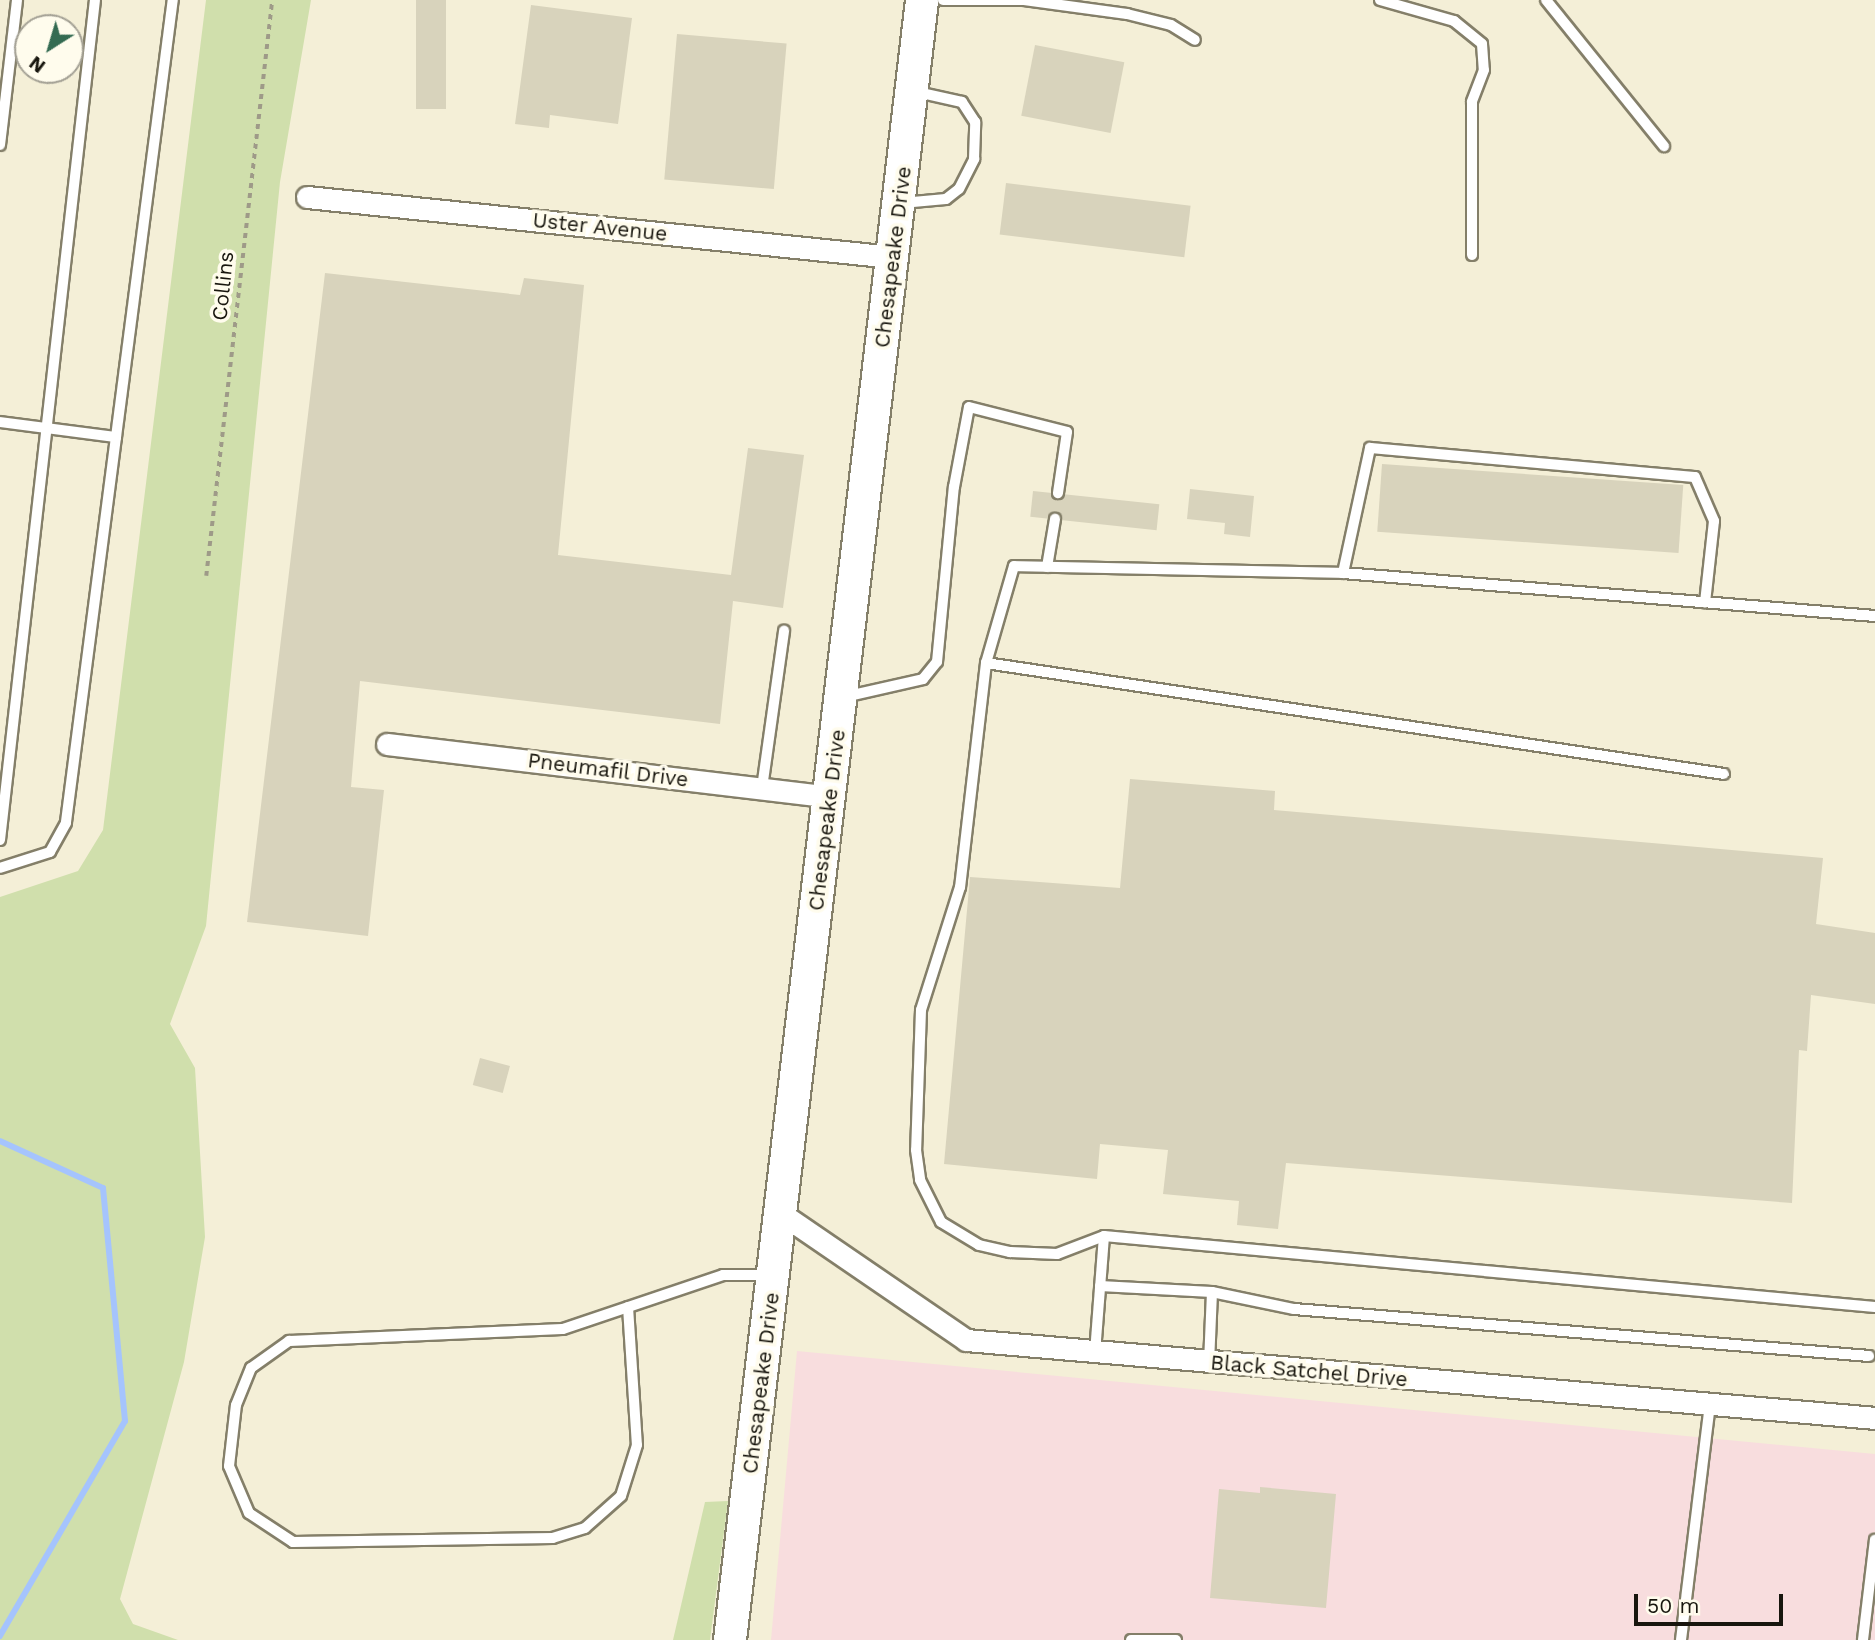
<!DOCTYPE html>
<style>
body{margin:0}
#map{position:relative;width:1875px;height:1640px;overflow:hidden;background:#f4efd7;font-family:"Work Sans",sans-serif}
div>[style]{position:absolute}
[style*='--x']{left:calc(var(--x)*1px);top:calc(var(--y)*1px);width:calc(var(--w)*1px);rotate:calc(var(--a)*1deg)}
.industrial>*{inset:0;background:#f8ddde}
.green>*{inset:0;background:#d0dfac}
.stream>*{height:6px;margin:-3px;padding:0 3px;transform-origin:3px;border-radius:3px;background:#a5c4fd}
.building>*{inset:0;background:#d8d3bc;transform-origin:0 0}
.path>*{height:3.5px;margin-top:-1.75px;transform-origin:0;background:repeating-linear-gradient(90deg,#9e9a88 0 5px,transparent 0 10px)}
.roads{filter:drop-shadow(2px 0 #847f69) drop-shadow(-2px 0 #847f69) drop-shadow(0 2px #847f69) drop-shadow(0 -2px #847f69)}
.lane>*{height:10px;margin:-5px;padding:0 5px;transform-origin:5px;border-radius:5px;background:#fff}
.street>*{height:21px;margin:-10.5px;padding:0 10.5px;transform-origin:10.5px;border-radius:10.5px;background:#fff}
.secondary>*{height:32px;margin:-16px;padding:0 16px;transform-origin:16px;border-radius:16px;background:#fff}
span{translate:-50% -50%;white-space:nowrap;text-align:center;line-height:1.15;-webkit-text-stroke:7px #fffced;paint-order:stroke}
.street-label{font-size:21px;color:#18160e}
.north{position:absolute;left:14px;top:14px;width:70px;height:70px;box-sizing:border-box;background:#fffced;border:2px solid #a3a094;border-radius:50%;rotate:217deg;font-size:19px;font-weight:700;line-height:28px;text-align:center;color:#18160e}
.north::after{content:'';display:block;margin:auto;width:24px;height:32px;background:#346b52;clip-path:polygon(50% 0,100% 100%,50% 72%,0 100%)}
.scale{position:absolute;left:1634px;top:1594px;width:149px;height:32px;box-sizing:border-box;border:4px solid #18160e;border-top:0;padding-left:9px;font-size:21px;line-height:24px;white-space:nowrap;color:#18160e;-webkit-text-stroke:5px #fffced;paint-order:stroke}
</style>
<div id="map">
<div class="industrial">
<i style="clip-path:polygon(797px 1351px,1875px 1454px,1875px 1640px,771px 1640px)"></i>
</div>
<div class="green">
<i style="clip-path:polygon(206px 0,311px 0,280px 182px,206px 926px,170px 1024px,195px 1068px,205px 1237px,184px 1362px,120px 1599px,133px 1624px,178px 1640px,0 1640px,0 897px,78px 871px,103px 830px)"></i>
<i style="clip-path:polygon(728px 1501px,710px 1640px,673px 1640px,705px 1502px)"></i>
</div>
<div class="stream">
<i style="--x:0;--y:1141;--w:113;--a:24.5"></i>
<i style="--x:103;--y:1188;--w:234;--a:84.6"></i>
<i style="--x:125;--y:1421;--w:249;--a:120.2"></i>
</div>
<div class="building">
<i style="left:416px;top:0;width:30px;height:109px"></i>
<i style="clip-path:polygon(531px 5px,632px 18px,618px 124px,550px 115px,549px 128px,515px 124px)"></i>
<i style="left:677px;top:34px;width:110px;height:146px;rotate:5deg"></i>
<i style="left:1035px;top:45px;width:91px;height:72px;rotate:11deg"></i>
<i style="left:1006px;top:183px;width:186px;height:52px;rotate:7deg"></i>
<i style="clip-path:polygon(325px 273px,520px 295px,524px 278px,584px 285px,558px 555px,731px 575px,748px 448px,804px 455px,783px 608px,733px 601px,720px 724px,360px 681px,351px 787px,384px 790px,368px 936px,247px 922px)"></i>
<i style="left:1382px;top:464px;width:302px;height:68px;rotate:4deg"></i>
<i style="clip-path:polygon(1190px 489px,1254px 496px,1250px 537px,1224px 534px,1225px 523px,1187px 519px)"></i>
<i style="left:1033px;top:491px;width:127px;height:26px;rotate:6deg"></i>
<i style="clip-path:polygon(1130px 779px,1275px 791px,1274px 810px,1823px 858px,1816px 924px,1875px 933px,1875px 1004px,1811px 995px,1807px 1051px,1799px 1050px,1792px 1203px,1286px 1163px,1278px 1229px,1237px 1225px,1239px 1201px,1163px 1194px,1168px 1150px,1100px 1144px,1097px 1179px,944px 1164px,970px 877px,1120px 888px)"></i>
<i style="left:480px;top:1058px;width:31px;height:28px;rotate:15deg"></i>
<i style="clip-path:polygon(1260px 1487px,1336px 1494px,1326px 1608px,1210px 1598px,1219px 1489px,1260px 1493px)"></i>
</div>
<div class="path">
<i style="--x:206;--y:576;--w:580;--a:-83.46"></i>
</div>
<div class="roads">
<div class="lane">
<i style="--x:943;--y:0;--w:81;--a:0"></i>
<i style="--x:1024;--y:0;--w:104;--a:7.7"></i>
<i style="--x:1127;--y:14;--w:45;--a:14"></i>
<i style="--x:1171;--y:25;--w:28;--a:32"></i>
<i style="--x:1380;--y:0;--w:77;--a:15.8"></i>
<i style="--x:1454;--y:21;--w:36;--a:39"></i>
<i style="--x:1482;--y:44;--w:26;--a:86"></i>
<i style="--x:1484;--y:70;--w:34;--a:111"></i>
<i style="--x:1472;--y:102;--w:153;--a:90"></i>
<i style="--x:1546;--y:0;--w:188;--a:51.1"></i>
<i style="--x:0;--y:145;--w:146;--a:-83.3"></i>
<i style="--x:902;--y:203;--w:44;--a:-5.2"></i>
<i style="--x:946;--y:199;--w:16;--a:-38"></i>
<i style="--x:959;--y:189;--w:34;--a:-63"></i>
<i style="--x:974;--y:159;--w:37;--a:-88"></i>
<i style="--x:975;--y:122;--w:24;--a:-123"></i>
<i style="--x:962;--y:102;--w:50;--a:-167.3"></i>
<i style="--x:0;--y:422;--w:117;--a:7.4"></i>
<i style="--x:116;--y:437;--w:389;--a:97.4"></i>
<i style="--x:66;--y:823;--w:33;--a:119"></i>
<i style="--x:50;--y:852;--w:52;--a:162.3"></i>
<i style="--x:116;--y:437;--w:441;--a:-82.6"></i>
<i style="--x:1047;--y:567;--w:49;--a:-80.5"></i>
<i style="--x:1343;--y:573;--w:128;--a:-77.8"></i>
<i style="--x:1370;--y:448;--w:326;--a:5.1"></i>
<i style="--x:1695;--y:477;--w:48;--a:66.6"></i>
<i style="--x:1714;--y:521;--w:82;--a:96.3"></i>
<i style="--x:1875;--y:616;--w:534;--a:-175.38"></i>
<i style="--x:1343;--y:573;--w:329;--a:-178.8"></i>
<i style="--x:1014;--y:566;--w:101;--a:106.1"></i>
<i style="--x:986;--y:663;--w:226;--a:96.6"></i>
<i style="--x:960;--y:887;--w:129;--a:107.6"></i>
<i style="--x:921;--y:1010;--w:140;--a:92"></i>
<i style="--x:916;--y:1150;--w:30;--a:82"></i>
<i style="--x:920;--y:1180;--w:47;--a:63.4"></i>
<i style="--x:941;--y:1222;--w:44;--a:31.2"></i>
<i style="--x:979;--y:1245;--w:32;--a:13"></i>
<i style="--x:1010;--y:1252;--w:47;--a:2.4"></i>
<i style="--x:1057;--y:1254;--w:50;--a:-21"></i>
<i style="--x:1104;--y:1236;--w:774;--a:5.26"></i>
<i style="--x:986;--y:663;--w:746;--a:8.55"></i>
<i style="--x:844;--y:697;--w:81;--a:-12.8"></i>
<i style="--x:923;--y:679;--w:22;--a:-51"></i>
<i style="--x:937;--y:662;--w:176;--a:-84.5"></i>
<i style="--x:954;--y:487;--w:81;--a:-79.4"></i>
<i style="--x:969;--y:407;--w:101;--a:14.3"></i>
<i style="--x:1067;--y:432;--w:62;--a:98.4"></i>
<i style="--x:762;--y:788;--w:159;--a:-82"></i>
<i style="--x:0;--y:840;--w:845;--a:-83.55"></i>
<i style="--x:1100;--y:1286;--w:112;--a:3.1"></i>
<i style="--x:1212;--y:1292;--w:71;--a:92.4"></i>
<i style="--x:1212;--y:1292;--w:84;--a:11.7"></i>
<i style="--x:1294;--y:1309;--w:577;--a:4.67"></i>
<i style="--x:628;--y:1307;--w:138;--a:86.3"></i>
<i style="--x:637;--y:1445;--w:53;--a:107.4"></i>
<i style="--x:621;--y:1496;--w:48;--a:138.4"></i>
<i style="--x:585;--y:1528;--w:34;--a:163"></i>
<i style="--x:553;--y:1538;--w:260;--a:179.1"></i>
<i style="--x:293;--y:1542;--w:53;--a:-146.6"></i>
<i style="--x:249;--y:1513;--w:51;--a:-113.1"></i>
<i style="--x:229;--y:1466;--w:61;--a:-83.5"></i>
<i style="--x:236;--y:1405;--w:40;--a:-68"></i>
<i style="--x:251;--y:1368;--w:47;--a:-35.4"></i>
<i style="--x:289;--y:1341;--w:274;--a:-2.5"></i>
<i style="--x:563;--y:1329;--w:169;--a:-18.6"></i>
<i style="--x:723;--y:1275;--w:45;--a:0"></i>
<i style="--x:1095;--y:1353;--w:117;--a:-85.6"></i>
<i style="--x:1131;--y:1640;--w:45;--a:0"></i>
<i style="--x:1681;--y:1640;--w:239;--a:-83"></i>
<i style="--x:1863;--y:1640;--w:101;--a:-83.2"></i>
</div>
<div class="street">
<i style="--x:307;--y:197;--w:589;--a:5.85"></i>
<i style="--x:387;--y:744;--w:445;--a:6.8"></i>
<i style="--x:782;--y:1214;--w:223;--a:34.4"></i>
<i style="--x:966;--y:1340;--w:912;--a:4.9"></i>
</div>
<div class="secondary">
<i style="--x:730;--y:1640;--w:1651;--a:-83.32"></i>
</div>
</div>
<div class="street-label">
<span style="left:600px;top:227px;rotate:6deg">Uster Avenue</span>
<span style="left:893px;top:257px;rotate:-83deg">Chesapeake Drive</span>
<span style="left:223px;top:286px;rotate:-84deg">Collins</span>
<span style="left:608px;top:770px;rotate:7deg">Pneumafil Drive</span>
<span style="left:827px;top:820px;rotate:-83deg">Chesapeake Drive</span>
<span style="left:1309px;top:1371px;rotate:5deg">Black Satchel Drive</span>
<span style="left:761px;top:1383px;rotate:-83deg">Chesapeake Drive</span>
</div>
<div class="north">N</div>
<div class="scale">50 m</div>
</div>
